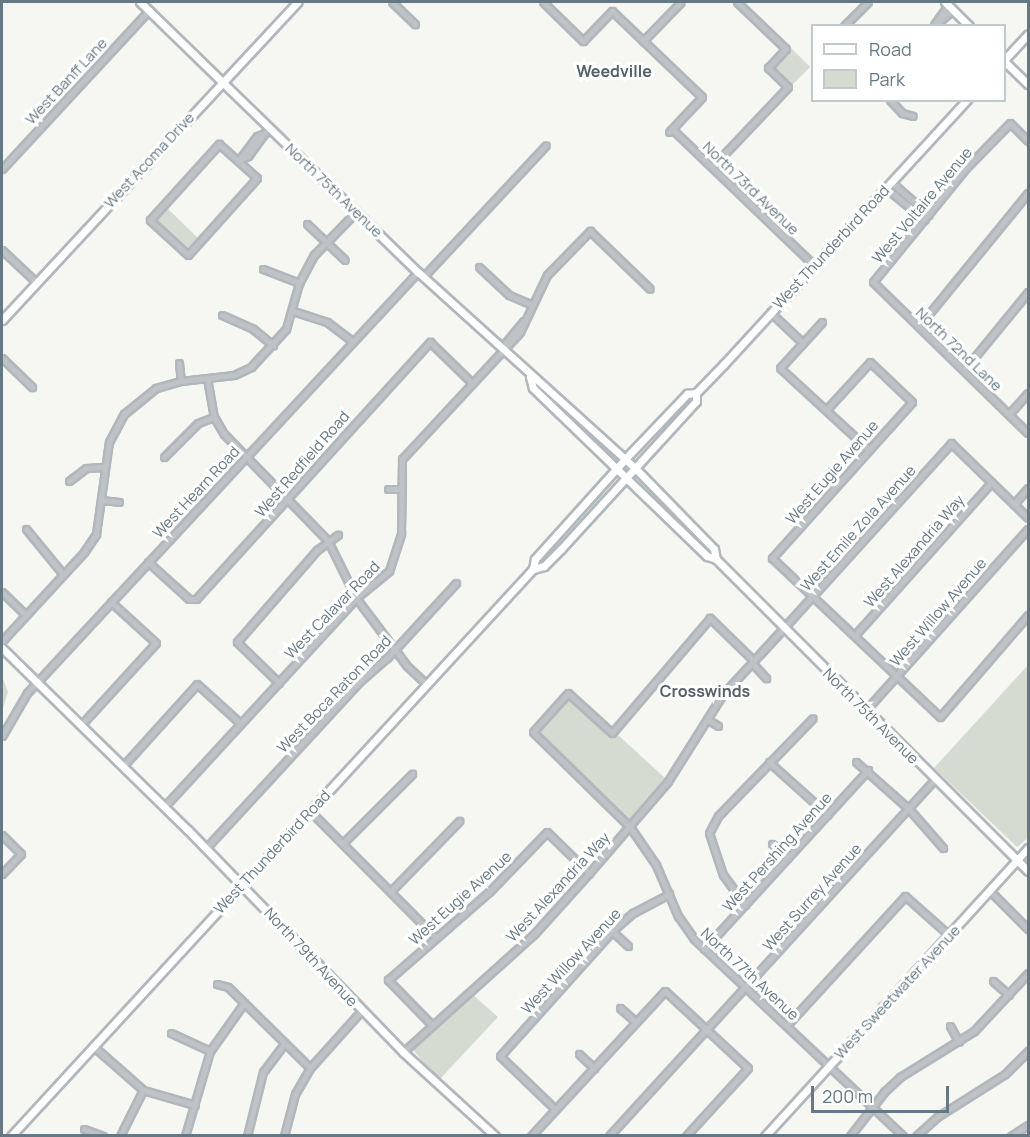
<!DOCTYPE html>
<style>
body{margin:0}
#map{position:relative;width:1030px;height:1137px;overflow:hidden;background:#f6f6f3;font-family:Manrope,sans-serif}
div>[style]{position:absolute}
[style*='--x']{left:calc(var(--x)*1px);top:calc(var(--y)*1px);width:calc(var(--w)*1px);rotate:calc(var(--a)*1deg)}
.green>*{inset:0;background:#d6dbd2;transform-origin:0 0}
.roads{filter:drop-shadow(2px 0 #b1b7bb) drop-shadow(-2px 0 #b1b7bb) drop-shadow(0 2px #b1b7bb) drop-shadow(0 -2px #b1b7bb)}
.street>*{height:5px;margin:-2.5px;padding:0 2.5px;transform-origin:2.5px;border-radius:2.5px;background:#bfc3c6}
.secondary>*{height:7px;margin:-3.5px;padding:0 3.5px;transform-origin:3.5px;border-radius:3.5px;background:#fff}
span{translate:-50% -50%;white-space:nowrap;text-align:center;line-height:1.15;-webkit-text-stroke:6px #fff;paint-order:stroke}
.street-label{font-size:15px;color:#667883}
.neighbourhood-label{font-size:16px;color:#546168;font-weight:700}
.frame{position:absolute;inset:0;border:3px solid #667883;pointer-events:none}
.legend{position:absolute;left:811px;top:24px;width:195px;height:78px;box-sizing:border-box;background:#fff;border:2px solid #c2c9cd;margin:0;padding:8px 10px;list-style:none;font-size:18px;color:#667883}
.legend li{display:flex;align-items:center;gap:12px;height:30px}
.legend b{width:30px;border:2px solid #c2c9cd}
.scale{position:absolute;left:811px;top:1086px;width:138px;height:27px;box-sizing:border-box;border:3px solid #667883;border-top:0;padding-left:8px;font-size:18px;line-height:21px;white-space:nowrap;color:#667883;-webkit-text-stroke:4px #fff;paint-order:stroke}
</style>
<div id="map">
<div class="green">
<i style="left:791px;top:48px;width:27px;height:27px;rotate:45deg"></i>
<i style="clip-path:polygon(166px 207px,198px 238px,187px 249px,156px 222px)"></i>
<i style="clip-path:polygon(1028px 665px,1028px 838px,1017px 847px,934px 768px)"></i>
<i style="clip-path:polygon(2px 676px,8px 692px,2px 711px)"></i>
<i style="clip-path:polygon(569px 700px,606px 733px,617px 734px,665px 778px,630px 821px,539px 733px)"></i>
<i style="clip-path:polygon(472px 994px,498px 1017px,439px 1080px,413px 1050px)"></i>
</div>
<div class="roads">
<div class="street">
<i style="--x:392;--y:2;--w:32;--a:44"></i>
<i style="--x:543;--y:2;--w:56;--a:44.3"></i>
<i style="--x:583;--y:41;--w:42;--a:-46"></i>
<i style="--x:612;--y:11;--w:124;--a:43.7"></i>
<i style="--x:702;--y:97;--w:48;--a:133.3"></i>
<i style="--x:934;--y:25;--w:24;--a:-55"></i>
<i style="--x:844;--y:26;--w:34;--a:-45"></i>
<i style="--x:934;--y:26;--w:25;--a:-40"></i>
<i style="--x:643;--y:41;--w:54;--a:-45.7"></i>
<i style="--x:890;--y:100;--w:18;--a:47"></i>
<i style="--x:902;--y:113;--w:11;--a:15"></i>
<i style="--x:672;--y:129;--w:197;--a:43.8"></i>
<i style="--x:1028;--y:141;--w:25;--a:-135"></i>
<i style="--x:1010;--y:123;--w:63;--a:134.4"></i>
<i style="--x:966;--y:168;--w:147;--a:129.2"></i>
<i style="--x:873;--y:282;--w:216;--a:44.3"></i>
<i style="--x:219;--y:144;--w:51;--a:41.8"></i>
<i style="--x:257;--y:178;--w:103;--a:131.9"></i>
<i style="--x:188;--y:255;--w:52;--a:-137.4"></i>
<i style="--x:150;--y:220;--w:103;--a:-47.8"></i>
<i style="--x:239;--y:160;--w:30;--a:-53"></i>
<i style="--x:257;--y:136;--w:9;--a:-21"></i>
<i style="--x:239;--y:160;--w:10;--a:-24"></i>
<i style="--x:248;--y:156;--w:29;--a:-54"></i>
<i style="--x:712;--y:167;--w:110;--a:-46.5"></i>
<i style="--x:788;--y:87;--w:28;--a:-136"></i>
<i style="--x:768;--y:68;--w:26;--a:-47"></i>
<i style="--x:786;--y:49;--w:68;--a:-136.2"></i>
<i style="--x:2;--y:169;--w:217;--a:-47.2"></i>
<i style="--x:891;--y:182;--w:50;--a:41"></i>
<i style="--x:886;--y:188;--w:50;--a:39.4"></i>
<i style="--x:307;--y:224;--w:52;--a:43.5"></i>
<i style="--x:2;--y:250;--w:47;--a:43.3"></i>
<i style="--x:479;--y:267;--w:41;--a:43"></i>
<i style="--x:509;--y:295;--w:25;--a:23"></i>
<i style="--x:263;--y:269;--w:39;--a:21"></i>
<i style="--x:423;--y:277;--w:180;--a:-47"></i>
<i style="--x:293;--y:311;--w:36;--a:18"></i>
<i style="--x:327;--y:322;--w:31;--a:37"></i>
<i style="--x:770;--y:312;--w:45;--a:43.2"></i>
<i style="--x:222;--y:315;--w:34;--a:24"></i>
<i style="--x:253;--y:329;--w:26;--a:39"></i>
<i style="--x:822;--y:322;--w:62;--a:132.4"></i>
<i style="--x:780;--y:368;--w:118;--a:42.6"></i>
<i style="--x:919;--y:326;--w:172;--a:-50.7"></i>
<i style="--x:501;--y:348;--w:35;--a:-50"></i>
<i style="--x:2;--y:358;--w:42;--a:44"></i>
<i style="--x:179;--y:363;--w:18;--a:84"></i>
<i style="--x:964;--y:370;--w:101;--a:-50.6"></i>
<i style="--x:207;--y:378;--w:40;--a:80"></i>
<i style="--x:214;--y:417;--w:20;--a:60"></i>
<i style="--x:224;--y:434;--w:149;--a:45.8"></i>
<i style="--x:328;--y:541;--w:64;--a:63.8"></i>
<i style="--x:356;--y:598;--w:85;--a:53.1"></i>
<i style="--x:407;--y:666;--w:26;--a:43"></i>
<i style="--x:826;--y:410;--w:65;--a:-47.5"></i>
<i style="--x:870;--y:362;--w:58;--a:43.6"></i>
<i style="--x:912;--y:402;--w:210;--a:131.9"></i>
<i style="--x:772;--y:558;--w:231;--a:43.4"></i>
<i style="--x:940;--y:717;--w:135;--a:-49.2"></i>
<i style="--x:1009;--y:414;--w:28;--a:-48"></i>
<i style="--x:164;--y:457;--w:48;--a:-45"></i>
<i style="--x:198;--y:423;--w:17;--a:-21"></i>
<i style="--x:69;--y:481;--w:21;--a:-37"></i>
<i style="--x:86;--y:468;--w:18;--a:-3"></i>
<i style="--x:388;--y:489;--w:12;--a:0"></i>
<i style="--x:101;--y:500;--w:18;--a:6"></i>
<i style="--x:1014;--y:504;--w:21;--a:-49"></i>
<i style="--x:26;--y:529;--w:58;--a:50.6"></i>
<i style="--x:148;--y:562;--w:55;--a:42.1"></i>
<i style="--x:189;--y:599;--w:7;--a:0"></i>
<i style="--x:196;--y:599;--w:348;--a:-47.7"></i>
<i style="--x:430;--y:342;--w:57;--a:44.3"></i>
<i style="--x:2;--y:592;--w:33;--a:44"></i>
<i style="--x:855;--y:635;--w:205;--a:-48.2"></i>
<i style="--x:2;--y:641;--w:121;--a:-47.3"></i>
<i style="--x:84;--y:552;--w:22;--a:-56"></i>
<i style="--x:96;--y:534;--w:93;--a:-82"></i>
<i style="--x:109;--y:442;--w:32;--a:-62"></i>
<i style="--x:124;--y:414;--w:41;--a:-39.1"></i>
<i style="--x:156;--y:388;--w:26;--a:-16"></i>
<i style="--x:181;--y:381;--w:53;--a:-6.5"></i>
<i style="--x:234;--y:375;--w:19;--a:-25"></i>
<i style="--x:251;--y:367;--w:52;--a:-47.4"></i>
<i style="--x:286;--y:329;--w:48;--a:-74.2"></i>
<i style="--x:299;--y:283;--w:32;--a:-62"></i>
<i style="--x:314;--y:255;--w:60;--a:-45.7"></i>
<i style="--x:760;--y:654;--w:285;--a:-47.8"></i>
<i style="--x:951;--y:443;--w:107;--a:44.2"></i>
<i style="--x:754;--y:661;--w:62;--a:-135.7"></i>
<i style="--x:710;--y:618;--w:151;--a:130.4"></i>
<i style="--x:612;--y:733;--w:59;--a:-137.7"></i>
<i style="--x:568;--y:693;--w:52;--a:131.9"></i>
<i style="--x:533;--y:732;--w:136;--a:44.4"></i>
<i style="--x:630;--y:827;--w:46;--a:55.6"></i>
<i style="--x:656;--y:865;--w:56;--a:66.7"></i>
<i style="--x:678;--y:916;--w:28;--a:55"></i>
<i style="--x:694;--y:939;--w:287;--a:43.3"></i>
<i style="--x:752;--y:663;--w:21;--a:47"></i>
<i style="--x:279;--y:683;--w:59;--a:-135.7"></i>
<i style="--x:237;--y:642;--w:122;--a:-49"></i>
<i style="--x:317;--y:550;--w:26;--a:-36"></i>
<i style="--x:865;--y:711;--w:244;--a:-48.2"></i>
<i style="--x:707;--y:719;--w:13;--a:32"></i>
<i style="--x:81;--y:725;--w:111;--a:-47.6"></i>
<i style="--x:156;--y:643;--w:61;--a:-137.7"></i>
<i style="--x:2;--y:736;--w:50;--a:-59.8"></i>
<i style="--x:27;--y:693;--w:575;--a:-47.12"></i>
<i style="--x:769;--y:762;--w:79;--a:41.9"></i>
<i style="--x:856;--y:762;--w:71;--a:41.6"></i>
<i style="--x:909;--y:809;--w:52;--a:48.9"></i>
<i style="--x:123;--y:766;--w:110;--a:-47.9"></i>
<i style="--x:197;--y:684;--w:59;--a:42.3"></i>
<i style="--x:164;--y:807;--w:284;--a:-47.4"></i>
<i style="--x:356;--y:598;--w:43;--a:-39.3"></i>
<i style="--x:389;--y:571;--w:40;--a:-72"></i>
<i style="--x:401;--y:533;--w:74;--a:-89.2"></i>
<i style="--x:402;--y:459;--w:173;--a:-47.1"></i>
<i style="--x:520;--y:332;--w:63;--a:-64.7"></i>
<i style="--x:547;--y:275;--w:62;--a:-45.7"></i>
<i style="--x:590;--y:231;--w:83;--a:44"></i>
<i style="--x:310;--y:811;--w:177;--a:45.2"></i>
<i style="--x:2;--y:835;--w:27;--a:45"></i>
<i style="--x:21;--y:854;--w:28;--a:134"></i>
<i style="--x:343;--y:843;--w:98;--a:-45"></i>
<i style="--x:772;--y:844;--w:21;--a:41"></i>
<i style="--x:206;--y:848;--w:226;--a:-47.3"></i>
<i style="--x:359;--y:682;--w:37;--a:-41"></i>
<i style="--x:387;--y:658;--w:102;--a:-47.4"></i>
<i style="--x:391;--y:891;--w:98;--a:-45.8"></i>
<i style="--x:990;--y:891;--w:54;--a:45"></i>
<i style="--x:745;--y:905;--w:37;--a:-126"></i>
<i style="--x:723;--y:875;--w:44;--a:-108.4"></i>
<i style="--x:709;--y:833;--w:19;--a:-62"></i>
<i style="--x:718;--y:816;--w:136;--a:-45.9"></i>
<i style="--x:612;--y:931;--w:22;--a:43"></i>
<i style="--x:704;--y:949;--w:243;--a:-47.5"></i>
<i style="--x:993;--y:981;--w:21;--a:41"></i>
<i style="--x:217;--y:984;--w:11;--a:15"></i>
<i style="--x:228;--y:987;--w:115;--a:44.6"></i>
<i style="--x:620;--y:1008;--w:21;--a:41"></i>
<i style="--x:431;--y:1024;--w:62;--a:-134.3"></i>
<i style="--x:388;--y:980;--w:134;--a:-41.1"></i>
<i style="--x:489;--y:892;--w:83;--a:-46"></i>
<i style="--x:547;--y:832;--w:59;--a:44.3"></i>
<i style="--x:787;--y:1025;--w:175;--a:-47.5"></i>
<i style="--x:905;--y:896;--w:59;--a:41.6"></i>
<i style="--x:950;--y:1026;--w:18;--a:61"></i>
<i style="--x:171;--y:1033;--w:43;--a:24.8"></i>
<i style="--x:93;--y:1046;--w:67;--a:41.3"></i>
<i style="--x:143;--y:1090;--w:54;--a:16.1"></i>
<i style="--x:403;--y:1052;--w:178;--a:-42"></i>
<i style="--x:535;--y:933;--w:81;--a:-48"></i>
<i style="--x:589;--y:873;--w:121;--a:-49.3"></i>
<i style="--x:668;--y:781;--w:103;--a:-57.7"></i>
<i style="--x:723;--y:694;--w:88;--a:-47.3"></i>
<i style="--x:579;--y:1054;--w:21;--a:43"></i>
<i style="--x:555;--y:1109;--w:76;--a:-136.1"></i>
<i style="--x:500;--y:1056;--w:168;--a:-48.1"></i>
<i style="--x:612;--y:931;--w:28;--a:-41"></i>
<i style="--x:633;--y:913;--w:41;--a:-27.8"></i>
<i style="--x:84;--y:1129;--w:20;--a:20"></i>
<i style="--x:120;--y:1136;--w:51;--a:-63.4"></i>
<i style="--x:185;--y:1136;--w:89;--a:-73.6"></i>
<i style="--x:210;--y:1051;--w:59;--a:-54.7"></i>
<i style="--x:247;--y:1136;--w:66;--a:-76"></i>
<i style="--x:263;--y:1072;--w:36;--a:-53"></i>
<i style="--x:284;--y:1136;--w:43;--a:-75.3"></i>
<i style="--x:295;--y:1094;--w:30;--a:-60"></i>
<i style="--x:310;--y:1068;--w:78;--a:-48.1"></i>
<i style="--x:531;--y:1136;--w:197;--a:-47.3"></i>
<i style="--x:665;--y:991;--w:113;--a:42.9"></i>
<i style="--x:748;--y:1068;--w:92;--a:132.4"></i>
<i style="--x:609;--y:1136;--w:483;--a:-47.6"></i>
<i style="--x:850;--y:1136;--w:56;--a:-52.3"></i>
<i style="--x:884;--y:1092;--w:22;--a:-43"></i>
<i style="--x:900;--y:1077;--w:87;--a:-31.9"></i>
<i style="--x:974;--y:1031;--w:79;--a:-47"></i>
<i style="--x:916;--y:1136;--w:28;--a:-42"></i>
<i style="--x:937;--y:1117;--w:80;--a:-32.3"></i>
<i style="--x:1005;--y:1074;--w:33;--a:-45"></i>
<i style="--x:1011;--y:1136;--w:20;--a:-33"></i>
</div>
<div class="secondary">
<i style="--x:140;--y:2;--w:388;--a:44.2"></i>
<i style="--x:418;--y:272;--w:292;--a:42.1"></i>
<i style="--x:635;--y:468;--w:113;--a:45.7"></i>
<i style="--x:714;--y:549;--w:10;--a:79"></i>
<i style="--x:945;--y:2;--w:34;--a:45"></i>
<i style="--x:1004;--y:60;--w:35;--a:-47"></i>
<i style="--x:1004;--y:61;--w:33;--a:44"></i>
<i style="--x:2;--y:320;--w:434;--a:-47.1"></i>
<i style="--x:530;--y:377;--w:11;--a:75"></i>
<i style="--x:533;--y:388;--w:242;--a:44"></i>
<i style="--x:707;--y:556;--w:9;--a:18"></i>
<i style="--x:716;--y:559;--w:441;--a:45"></i>
<i style="--x:533;--y:569;--w:11;--a:-15"></i>
<i style="--x:544;--y:566;--w:24;--a:-45"></i>
<i style="--x:561;--y:549;--w:200;--a:-47.6"></i>
<i style="--x:696;--y:401;--w:8;--a:-90"></i>
<i style="--x:2;--y:648;--w:260;--a:44.4"></i>
<i style="--x:188;--y:830;--w:309;--a:45.9"></i>
<i style="--x:403;--y:1052;--w:125;--a:42.4"></i>
<i style="--x:11;--y:1136;--w:771;--a:-47.37"></i>
<i style="--x:533;--y:569;--w:10;--a:-79"></i>
<i style="--x:535;--y:559;--w:135;--a:-48"></i>
<i style="--x:625;--y:459;--w:90;--a:-46.4"></i>
<i style="--x:687;--y:394;--w:9;--a:-6"></i>
<i style="--x:696;--y:393;--w:40;--a:-46"></i>
<i style="--x:724;--y:364;--w:359;--a:-47.4"></i>
<i style="--x:765;--y:1136;--w:390;--a:-47.6"></i>
</div>
</div>
<div class="street-label">
<span style="left:66px;top:81px;rotate:-47deg">West Banff Lane</span>
<span style="left:149px;top:160px;rotate:-47deg">West Acoma Drive</span>
<span style="left:751px;top:188px;rotate:44deg">North 73rd Avenue</span>
<span style="left:334px;top:190px;rotate:44deg">North 75th Avenue</span>
<span style="left:922px;top:205px;rotate:-50deg">West Voltaire Avenue</span>
<span style="left:831px;top:247px;rotate:-47deg">West Thunderbird Road</span>
<span style="left:959px;top:349px;rotate:44deg">North 72nd Lane</span>
<span style="left:302px;top:464px;rotate:-49deg">West Redfield Road</span>
<span style="left:832px;top:472px;rotate:-49deg">West Eugie Avenue</span>
<span style="left:196px;top:492px;rotate:-47deg">West Hearn Road</span>
<span style="left:858px;top:528px;rotate:-48deg">West Emile Zola Avenue</span>
<span style="left:914px;top:551px;rotate:-49deg">West Alexandria Way</span>
<span style="left:332px;top:610px;rotate:-46deg">West Calavar Road</span>
<span style="left:938px;top:612px;rotate:-49deg">West Willow Avenue</span>
<span style="left:334px;top:694px;rotate:-46deg">West Boca Raton Road</span>
<span style="left:871px;top:716px;rotate:45deg">North 75th Avenue</span>
<span style="left:272px;top:852px;rotate:-47deg">West Thunderbird Road</span>
<span style="left:777px;top:852px;rotate:-48deg">West Pershing Avenue</span>
<span style="left:558px;top:887px;rotate:-47deg">West Alexandria Way</span>
<span style="left:812px;top:897px;rotate:-48deg">West Surrey Avenue</span>
<span style="left:460px;top:898px;rotate:-42deg">West Eugie Avenue</span>
<span style="left:311px;top:957px;rotate:47deg">North 79th Avenue</span>
<span style="left:571px;top:961px;rotate:-47deg">West Willow Avenue</span>
<span style="left:750px;top:974px;rotate:43deg">North 77th Avenue</span>
<span style="left:897px;top:992px;rotate:-47deg">West Sweetwater Avenue</span>
</div>
<div class="neighbourhood-label">
<span style="left:614px;top:71px">Weedville</span>
<span style="left:705px;top:691px">Crosswinds</span>
</div>
<div class="frame"></div>
<ul class="legend">
<li><b style="height:8px;background:#fff"></b>Road</li>
<li><b style="height:16px;background:#d6dbd2"></b>Park</li>
</ul>
<div class="scale">200 m</div>
</div>
